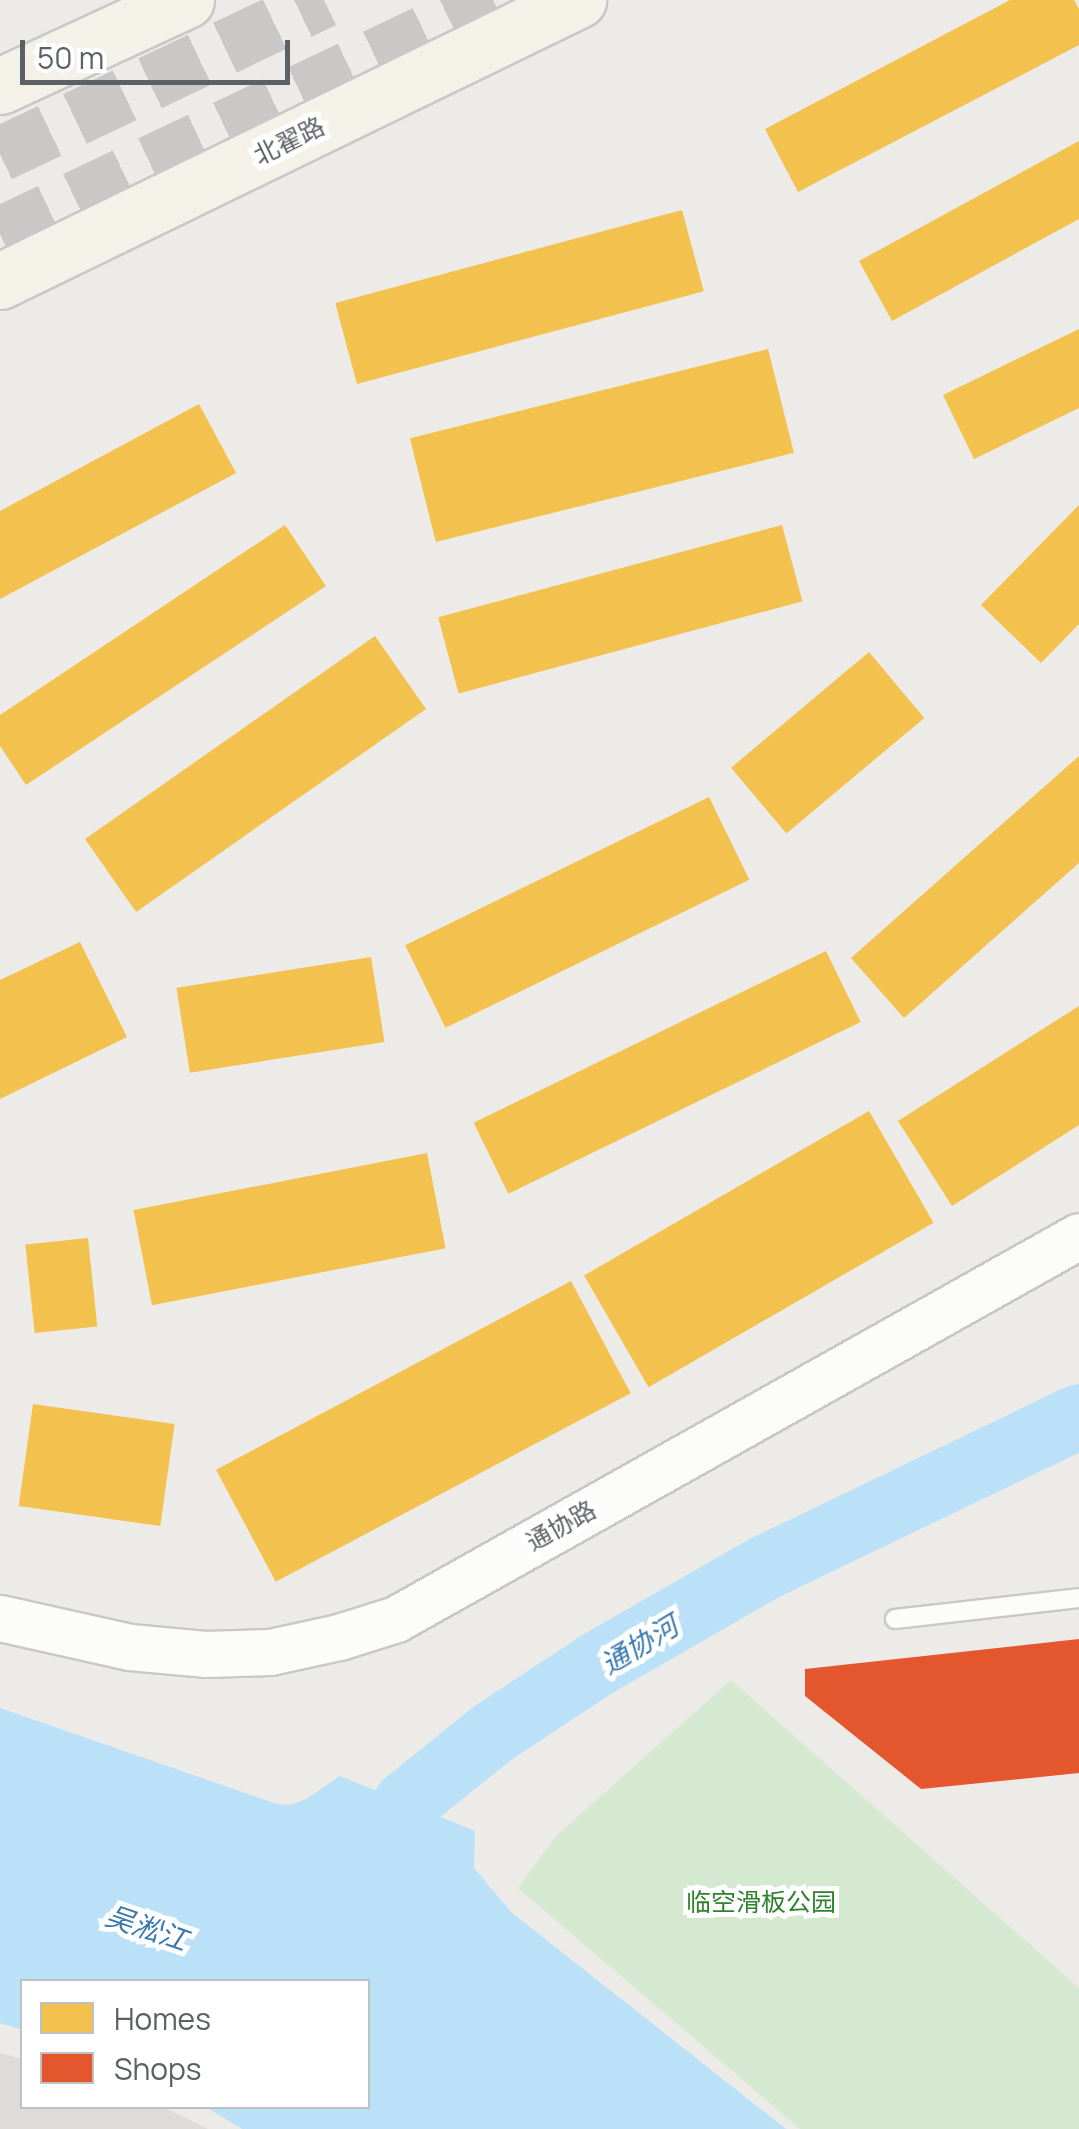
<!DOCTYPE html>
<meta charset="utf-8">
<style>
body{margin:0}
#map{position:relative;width:1079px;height:2129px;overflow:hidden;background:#edebe7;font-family:Manrope,"Noto Sans SC",sans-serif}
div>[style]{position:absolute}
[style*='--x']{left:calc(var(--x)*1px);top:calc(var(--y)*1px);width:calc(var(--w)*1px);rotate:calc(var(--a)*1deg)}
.industrial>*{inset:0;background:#dedcd8}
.green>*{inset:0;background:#d5e9d1}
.water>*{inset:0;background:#bbe1f8}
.homes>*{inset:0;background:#f2c14e;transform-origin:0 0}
.shops>*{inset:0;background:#e4572e}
.river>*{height:65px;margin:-32.5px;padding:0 32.5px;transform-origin:32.5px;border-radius:32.5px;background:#bbe1f8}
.trunk-tunnel>*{height:55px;margin-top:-27.5px;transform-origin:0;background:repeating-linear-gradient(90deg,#c9c8c7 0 55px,transparent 0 83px)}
.roads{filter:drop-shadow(2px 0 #c8c8c8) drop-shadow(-2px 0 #c8c8c8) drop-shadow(0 2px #c8c8c8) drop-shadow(0 -2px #c8c8c8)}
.service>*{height:18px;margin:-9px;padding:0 9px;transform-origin:9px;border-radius:9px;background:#fcfcfb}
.tertiary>*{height:45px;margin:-22.5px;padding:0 22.5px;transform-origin:22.5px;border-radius:22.5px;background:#fcfcfb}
.primary>*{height:55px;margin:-27.5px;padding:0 27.5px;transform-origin:27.5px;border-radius:27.5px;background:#f3f1e8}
span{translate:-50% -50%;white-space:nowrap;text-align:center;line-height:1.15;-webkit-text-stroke:10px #fff;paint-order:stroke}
.street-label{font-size:25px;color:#5c6166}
.park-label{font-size:25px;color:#30822f}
.water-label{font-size:28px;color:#3979ae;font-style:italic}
.legend{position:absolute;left:20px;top:1979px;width:350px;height:130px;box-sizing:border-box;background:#fff;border:2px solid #bec0c2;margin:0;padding:12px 18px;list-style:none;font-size:30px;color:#5c6166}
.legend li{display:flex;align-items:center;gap:20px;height:50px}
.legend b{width:50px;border:2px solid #bec0c2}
.scale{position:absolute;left:20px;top:40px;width:270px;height:45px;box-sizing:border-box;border:5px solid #5c6166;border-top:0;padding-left:12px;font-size:30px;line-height:35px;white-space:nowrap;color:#5c6166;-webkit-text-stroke:8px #fff;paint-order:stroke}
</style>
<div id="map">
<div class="industrial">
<i style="clip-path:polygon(0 2053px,22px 2059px,22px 2106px,163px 2107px,208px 2129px,0 2129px)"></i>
</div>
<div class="green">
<i style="clip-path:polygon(731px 1680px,1079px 1988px,1079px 2129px,800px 2129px,518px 1888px,556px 1836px)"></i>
</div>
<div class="water">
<i style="clip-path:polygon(0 1708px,277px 1804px,291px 1805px,306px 1799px,340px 1776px,475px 1831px,474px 1868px,511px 1912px,786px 2129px,242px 2129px,206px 2107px,368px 2106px,368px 1982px,22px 1982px,22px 2030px,0 2023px)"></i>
</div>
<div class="homes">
<i style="clip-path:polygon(1010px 0,1074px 0,1079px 9px,1079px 45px,798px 192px,765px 129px)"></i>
<i style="clip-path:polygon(1079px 141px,1079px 219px,892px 321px,859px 261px)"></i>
<i style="left:682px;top:210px;width:84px;height:359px;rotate:75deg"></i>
<i style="clip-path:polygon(1079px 329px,1079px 408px,974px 459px,943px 395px)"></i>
<i style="left:768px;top:349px;width:107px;height:369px;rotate:76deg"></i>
<i style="clip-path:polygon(199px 404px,236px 473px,0 599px,0 511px)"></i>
<i style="clip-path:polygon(1079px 505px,1079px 624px,1041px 663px,981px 605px)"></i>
<i style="clip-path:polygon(285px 525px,326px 586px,26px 785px,0 746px,0 715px)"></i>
<i style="left:782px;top:525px;width:79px;height:356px;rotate:75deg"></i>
<i style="left:375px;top:636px;width:89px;height:354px;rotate:55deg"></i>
<i style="left:869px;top:652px;width:86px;height:180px;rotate:50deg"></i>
<i style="clip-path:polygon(1079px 756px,1079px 863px,904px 1018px,851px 958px)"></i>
<i style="left:709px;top:797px;width:92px;height:338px;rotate:64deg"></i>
<i style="clip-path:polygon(80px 942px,127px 1037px,0 1099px,0 980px)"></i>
<i style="left:826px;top:951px;width:79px;height:392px;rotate:64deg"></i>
<i style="left:371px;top:957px;width:86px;height:197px;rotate:81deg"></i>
<i style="clip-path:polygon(1079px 1006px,1079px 1125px,952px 1206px,898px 1121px)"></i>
<i style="left:869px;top:1111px;width:129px;height:329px;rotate:60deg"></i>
<i style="left:427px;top:1153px;width:97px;height:299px;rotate:79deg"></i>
<i style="left:88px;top:1238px;width:89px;height:63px;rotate:84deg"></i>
<i style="left:571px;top:1281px;width:127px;height:402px;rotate:62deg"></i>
<i style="left:33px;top:1404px;width:143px;height:103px;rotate:8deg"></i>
</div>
<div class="shops">
<i style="clip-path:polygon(1079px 1639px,1079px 1773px,921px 1789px,805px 1696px,805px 1669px)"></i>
</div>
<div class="river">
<i style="--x:350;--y:1873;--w:90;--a:-51.7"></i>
<i style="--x:406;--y:1802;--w:112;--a:-38.8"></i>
<i style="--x:493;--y:1732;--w:123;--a:-33.4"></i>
<i style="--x:596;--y:1664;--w:195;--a:-29.9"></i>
<i style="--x:765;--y:1567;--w:348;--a:-25.7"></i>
</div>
<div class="trunk-tunnel">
<i style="--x:0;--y:154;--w:359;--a:-25.4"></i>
<i style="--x:0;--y:234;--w:546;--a:-25.39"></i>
</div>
<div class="roads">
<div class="service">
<i style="--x:895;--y:1619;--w:185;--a:-6.5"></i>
</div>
<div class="tertiary">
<i style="--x:0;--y:1618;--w:133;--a:12.6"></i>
<i style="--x:130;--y:1647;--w:75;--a:5.3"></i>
<i style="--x:205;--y:1654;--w:65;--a:-1.8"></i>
<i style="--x:270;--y:1652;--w:71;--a:-12.3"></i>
<i style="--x:339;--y:1637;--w:60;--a:-17.5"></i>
<i style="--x:396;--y:1619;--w:783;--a:-29.28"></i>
</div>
<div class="primary">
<i style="--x:0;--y:86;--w:205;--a:-24.8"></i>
<i style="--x:0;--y:281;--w:643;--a:-25.93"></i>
</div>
</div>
<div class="street-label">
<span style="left:289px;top:141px;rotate:-26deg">北翟路</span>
<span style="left:561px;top:1526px;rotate:-29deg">通协路</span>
</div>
<div class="park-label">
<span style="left:761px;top:1902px">临空滑板公园</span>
</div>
<div class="water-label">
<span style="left:639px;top:1644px;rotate:-31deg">通协河</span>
<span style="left:147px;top:1927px;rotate:19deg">吴淞江</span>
</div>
<ul class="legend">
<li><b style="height:28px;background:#f2c14e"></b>Homes</li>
<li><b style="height:28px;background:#e4572e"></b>Shops</li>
</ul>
<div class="scale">50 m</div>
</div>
